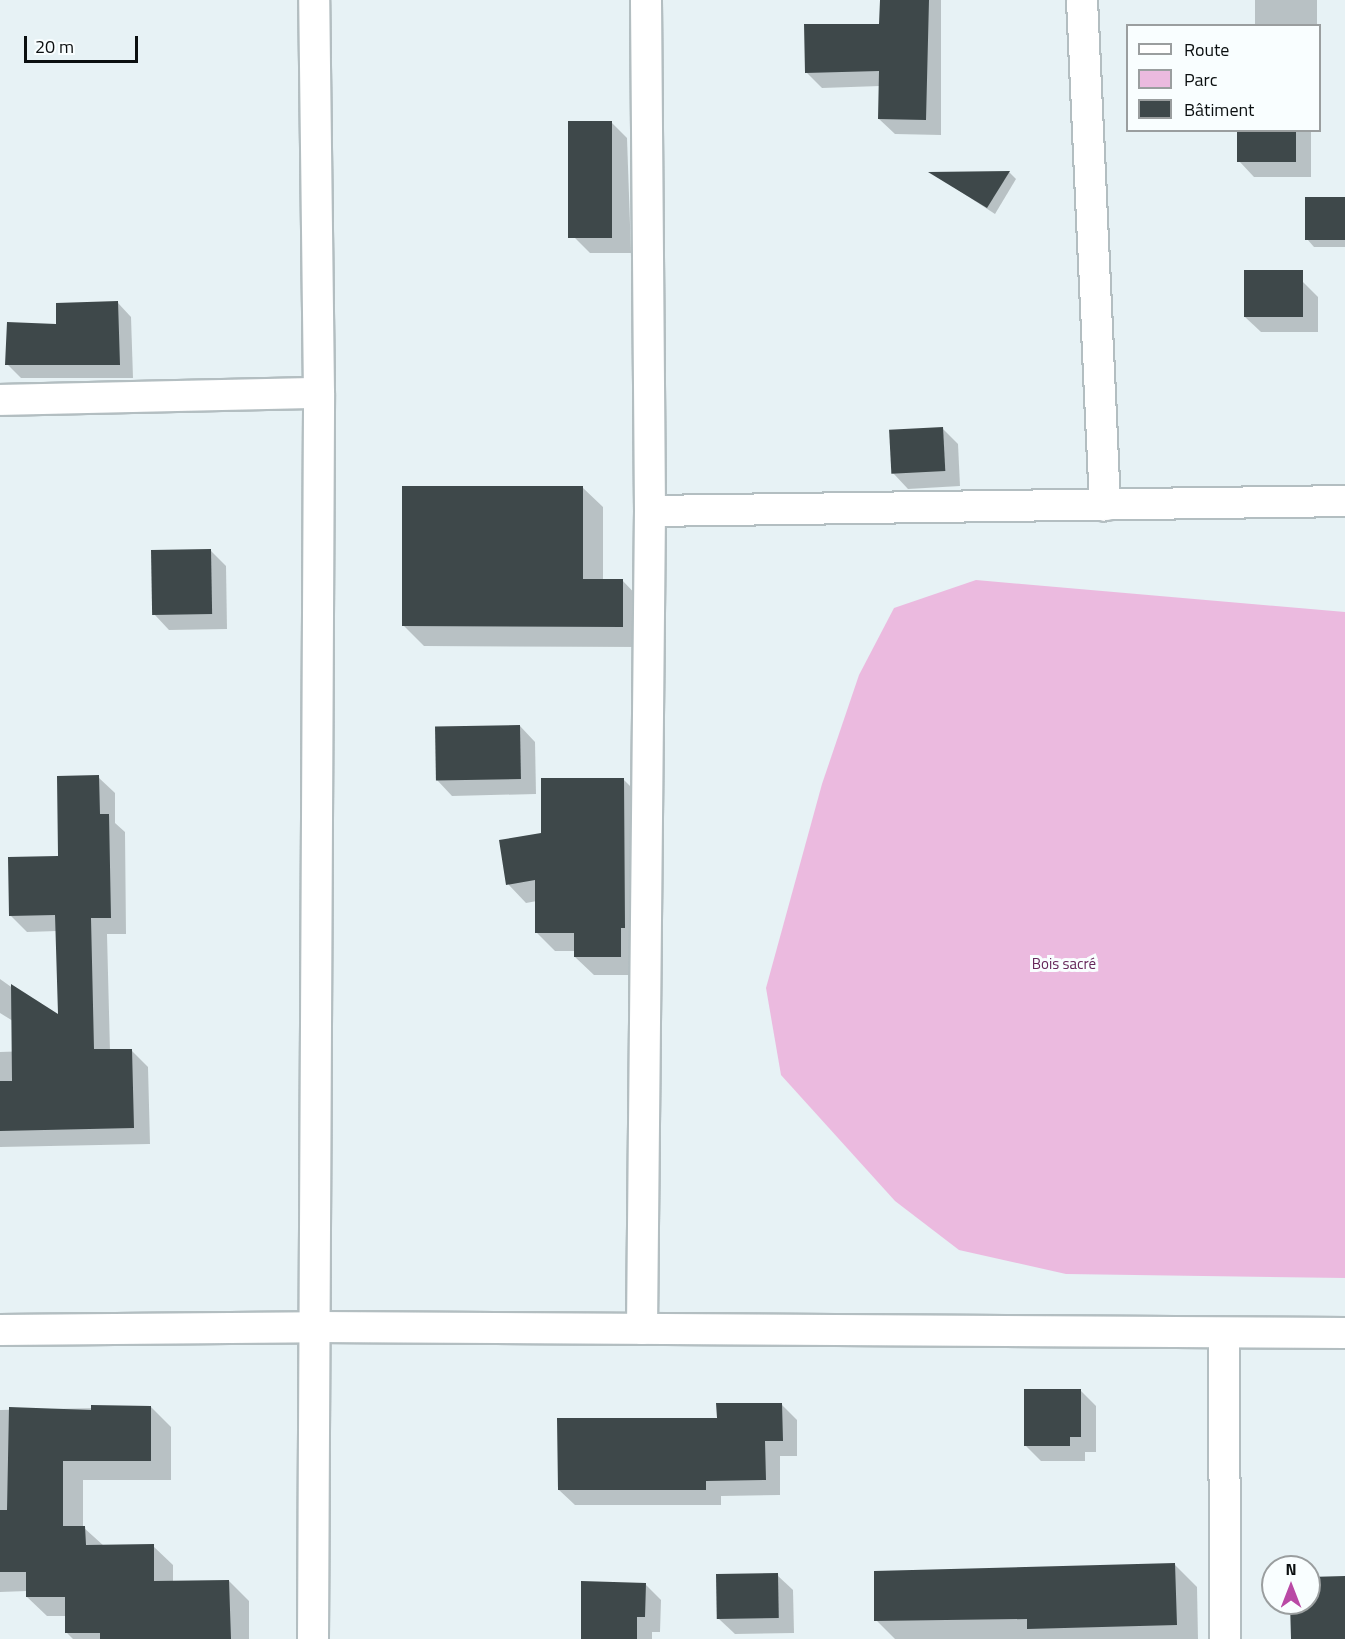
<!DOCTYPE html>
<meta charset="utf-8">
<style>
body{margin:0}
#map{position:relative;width:1345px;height:1639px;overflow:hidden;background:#e7f2f5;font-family:"Titillium Web",sans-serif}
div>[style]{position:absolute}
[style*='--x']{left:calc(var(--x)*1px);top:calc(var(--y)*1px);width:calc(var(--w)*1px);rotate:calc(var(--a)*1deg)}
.green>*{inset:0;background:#ebbadf}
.shadow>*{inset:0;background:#0003;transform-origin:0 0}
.building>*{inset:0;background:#3e484a;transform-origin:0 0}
.roads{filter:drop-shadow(2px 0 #b3bec1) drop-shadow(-2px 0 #b3bec1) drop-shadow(0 2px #b3bec1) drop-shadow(0 -2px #b3bec1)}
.street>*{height:30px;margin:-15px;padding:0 15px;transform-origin:15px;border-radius:15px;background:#fff}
span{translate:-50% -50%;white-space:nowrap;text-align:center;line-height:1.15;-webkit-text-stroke:6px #f9feff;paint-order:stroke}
.park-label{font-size:15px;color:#652659}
.legend{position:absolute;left:1126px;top:24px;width:195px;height:108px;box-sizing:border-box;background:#f9feff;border:2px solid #9a9e9f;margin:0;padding:8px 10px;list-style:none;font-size:18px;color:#0b0f10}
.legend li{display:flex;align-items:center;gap:12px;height:30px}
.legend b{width:30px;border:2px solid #9a9e9f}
.north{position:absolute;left:1261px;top:1555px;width:60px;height:60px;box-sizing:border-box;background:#f9feff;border:2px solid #9a9e9f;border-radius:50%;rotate:0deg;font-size:16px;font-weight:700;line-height:24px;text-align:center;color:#0b0f10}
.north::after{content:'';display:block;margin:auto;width:21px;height:27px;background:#b949a5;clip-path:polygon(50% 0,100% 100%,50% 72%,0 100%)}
.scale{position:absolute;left:24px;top:36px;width:114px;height:27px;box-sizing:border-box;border:3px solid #0b0f10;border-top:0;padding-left:8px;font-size:18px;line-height:21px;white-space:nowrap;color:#0b0f10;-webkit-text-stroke:4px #f9feff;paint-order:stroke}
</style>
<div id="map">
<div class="green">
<i style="clip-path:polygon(976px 580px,1345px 612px,1345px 1278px,1066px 1274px,959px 1250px,895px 1201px,781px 1075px,766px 988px,822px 784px,859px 675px,894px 608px)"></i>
</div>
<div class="shadow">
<i style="clip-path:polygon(881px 0,941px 0,941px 135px,895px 134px,879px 119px,880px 86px,822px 88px,806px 72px,881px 25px)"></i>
<i style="left:1255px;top:0;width:62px;height:26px"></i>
<i style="clip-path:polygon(611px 122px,627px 138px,631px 253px,590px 253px,574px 237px)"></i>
<i style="clip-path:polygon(1239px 130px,1311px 130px,1311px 177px,1254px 177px,1239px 161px)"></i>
<i style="clip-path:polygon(1009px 172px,1016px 179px,995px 214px,932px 173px)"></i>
<i style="clip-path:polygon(1345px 198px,1345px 247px,1314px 247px,1307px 239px)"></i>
<i style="clip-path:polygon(1302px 281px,1318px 297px,1318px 332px,1261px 332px,1245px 317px)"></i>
<i style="clip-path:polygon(118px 303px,131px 317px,133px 378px,21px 378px,7px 364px,58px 325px)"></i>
<i style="clip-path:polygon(942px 428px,958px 444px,960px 486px,908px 489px,893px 473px)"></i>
<i style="clip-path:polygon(582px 487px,603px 507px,603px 580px,622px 580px,642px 601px,642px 647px,424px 646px,404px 626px)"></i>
<i style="clip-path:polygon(211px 551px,226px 566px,227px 629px,169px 630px,154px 614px)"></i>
<i style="clip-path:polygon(520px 726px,535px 742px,536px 794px,452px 796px,437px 780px)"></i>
<i style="clip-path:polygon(98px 777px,115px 793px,115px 823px,125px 832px,126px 934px,107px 934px,110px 1051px,131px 1050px,148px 1067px,150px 1144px,0 1147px,0 1052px,60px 1050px,0 1013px,0 979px,59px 1021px,57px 931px,27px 932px,10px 915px,59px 858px)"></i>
<i style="clip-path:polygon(623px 779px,642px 798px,639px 975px,594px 975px,575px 957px,575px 951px,555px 951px,537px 933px,537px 901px,526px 903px,508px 884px,542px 834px)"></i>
<i style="clip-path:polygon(1080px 1390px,1096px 1406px,1096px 1452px,1085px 1452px,1085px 1461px,1041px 1461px,1026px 1446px)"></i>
<i style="clip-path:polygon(781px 1404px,797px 1420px,797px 1456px,780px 1456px,780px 1495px,721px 1496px,721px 1505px,575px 1505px,559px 1490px)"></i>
<i style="clip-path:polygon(151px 1407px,171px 1427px,171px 1480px,83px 1480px,83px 1527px,104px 1546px,153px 1546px,173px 1565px,173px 1582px,229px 1581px,249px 1601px,249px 1639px,73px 1639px,67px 1633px,67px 1616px,47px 1616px,27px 1597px,27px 1591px,0 1592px,0 1410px)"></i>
<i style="clip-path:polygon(1175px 1565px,1197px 1587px,1198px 1639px,895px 1639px,876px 1620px)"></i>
<i style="clip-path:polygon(777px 1575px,793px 1590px,794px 1633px,735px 1634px,719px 1619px)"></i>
<i style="clip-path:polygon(645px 1584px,661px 1600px,660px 1632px,652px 1632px,652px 1639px,582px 1639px)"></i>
</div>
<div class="building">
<i style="clip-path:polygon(880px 0,929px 0,926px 120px,878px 119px,879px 71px,805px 73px,804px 24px,879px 24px)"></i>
<i style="left:568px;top:121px;width:44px;height:117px"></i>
<i style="left:1237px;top:130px;width:59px;height:32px"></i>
<i style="clip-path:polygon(1010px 171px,987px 208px,928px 172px)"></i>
<i style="left:1305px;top:197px;width:40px;height:43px"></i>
<i style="left:1244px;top:270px;width:59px;height:47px"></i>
<i style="clip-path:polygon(118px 301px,120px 365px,5px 365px,7px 322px,56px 324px,56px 303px)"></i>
<i style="left:943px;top:427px;width:44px;height:54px;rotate:87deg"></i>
<i style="clip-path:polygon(402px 486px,583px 486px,583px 579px,623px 579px,623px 627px,402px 626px)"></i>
<i style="left:211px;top:549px;width:65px;height:60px;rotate:89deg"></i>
<i style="left:520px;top:725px;width:54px;height:85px;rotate:89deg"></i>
<i style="clip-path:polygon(99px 775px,100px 814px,109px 814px,111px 918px,91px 918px,94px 1049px,132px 1049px,134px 1128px,0 1131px,0 1081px,12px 1081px,11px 984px,58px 1014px,55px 915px,9px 916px,8px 857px,58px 856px,57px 776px)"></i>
<i style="clip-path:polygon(541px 778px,624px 778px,625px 928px,621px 928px,621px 957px,574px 957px,574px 933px,535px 933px,535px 880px,506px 885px,499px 840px,541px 833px)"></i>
<i style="clip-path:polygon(1024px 1389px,1081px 1389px,1081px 1437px,1070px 1437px,1070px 1446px,1024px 1446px)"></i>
<i style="clip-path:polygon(716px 1403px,782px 1403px,783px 1441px,765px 1441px,766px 1480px,706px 1481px,706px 1490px,558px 1490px,557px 1418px,717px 1418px)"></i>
<i style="clip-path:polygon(91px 1405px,151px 1406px,151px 1461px,63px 1461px,63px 1526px,85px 1526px,86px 1545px,154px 1544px,154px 1581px,229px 1580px,231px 1639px,100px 1639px,100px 1633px,65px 1633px,65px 1597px,26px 1597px,26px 1572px,0 1572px,0 1510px,7px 1510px,9px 1407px,91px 1410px)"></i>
<i style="clip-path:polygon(1175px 1563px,1177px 1625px,1027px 1629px,1027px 1619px,874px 1621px,874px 1571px)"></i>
<i style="left:778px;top:1573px;width:45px;height:62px;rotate:89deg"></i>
<i style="clip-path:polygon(1345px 1576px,1345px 1639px,1291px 1639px,1290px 1603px,1309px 1603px,1309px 1577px)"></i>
<i style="clip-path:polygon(581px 1581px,646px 1583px,645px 1617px,637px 1617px,637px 1639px,581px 1639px)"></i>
</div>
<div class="roads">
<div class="street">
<i style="--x:1082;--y:0;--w:506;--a:87.39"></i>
<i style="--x:0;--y:400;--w:319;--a:-1.3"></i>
<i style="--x:650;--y:511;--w:695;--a:-0.82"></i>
<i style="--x:642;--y:1329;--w:818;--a:-89.44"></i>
<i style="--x:650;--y:511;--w:511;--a:-90.45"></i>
<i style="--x:0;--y:1330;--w:316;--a:-0.5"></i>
<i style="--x:316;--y:1327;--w:1029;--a:0.33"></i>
<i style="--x:1224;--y:1333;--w:306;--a:89.8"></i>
<i style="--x:313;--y:1639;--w:1246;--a:-89.72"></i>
<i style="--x:319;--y:393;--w:393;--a:-90.7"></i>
</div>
</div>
<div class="park-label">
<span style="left:1064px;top:964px">Bois sacré</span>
</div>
<ul class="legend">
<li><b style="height:8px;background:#fff"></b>Route</li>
<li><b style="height:16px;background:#ebbadf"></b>Parc</li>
<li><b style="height:16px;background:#3e484a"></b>Bâtiment</li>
</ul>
<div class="north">N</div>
<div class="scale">20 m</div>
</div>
